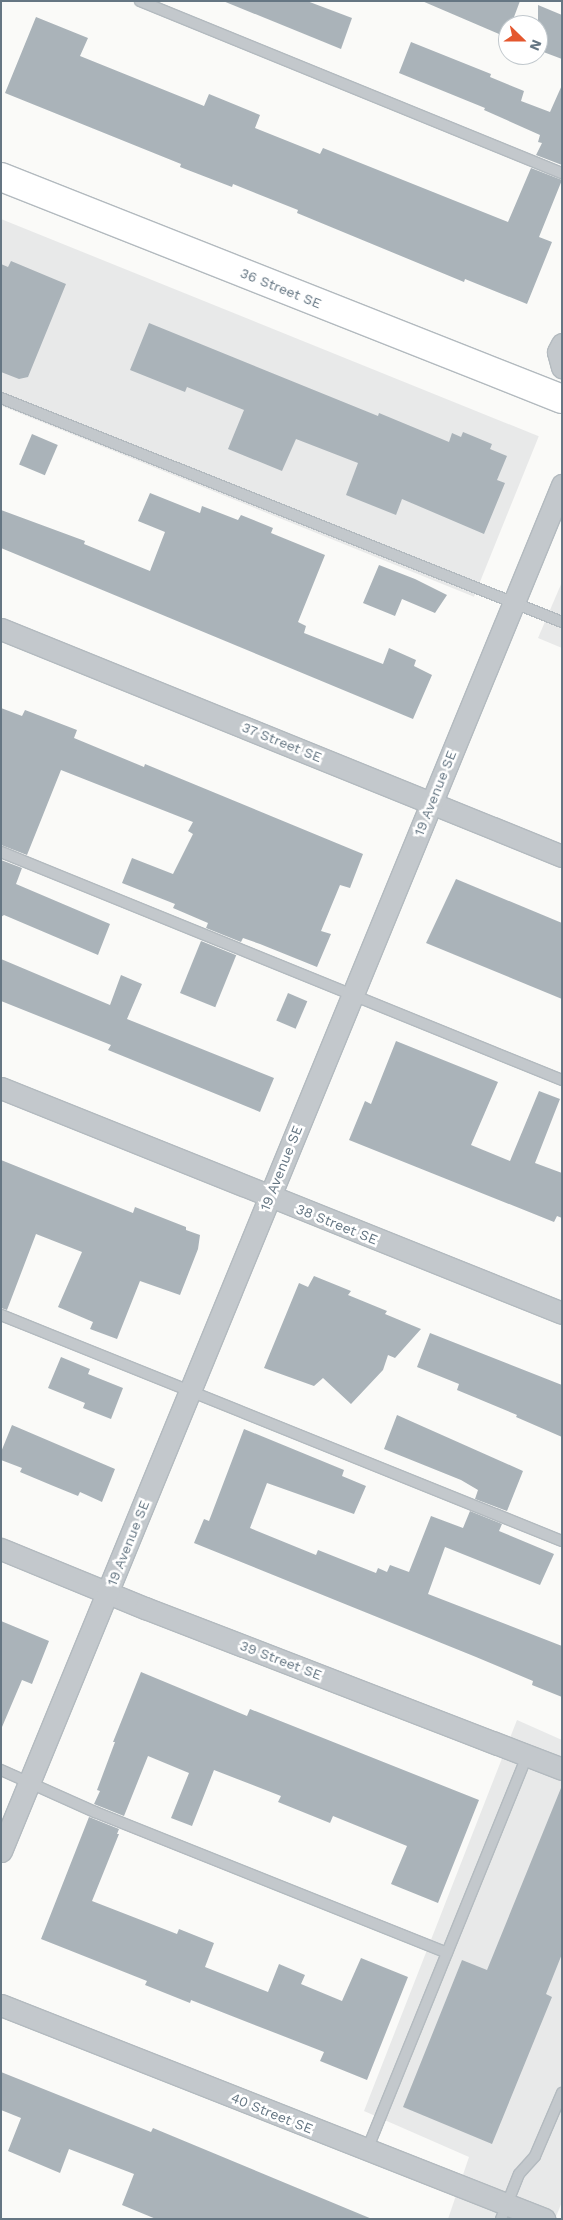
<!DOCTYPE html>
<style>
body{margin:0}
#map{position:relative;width:563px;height:2220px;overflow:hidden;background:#fafaf8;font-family:"Work Sans",sans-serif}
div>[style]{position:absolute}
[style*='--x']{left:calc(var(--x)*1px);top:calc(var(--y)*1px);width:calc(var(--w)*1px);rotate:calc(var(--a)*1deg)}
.built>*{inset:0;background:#e8e9e9;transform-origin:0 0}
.building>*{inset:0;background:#aab3b9;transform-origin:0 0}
.roads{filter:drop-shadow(1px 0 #b3babf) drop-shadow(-1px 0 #b3babf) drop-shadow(0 1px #b3babf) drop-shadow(0 -1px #b3babf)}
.lane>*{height:10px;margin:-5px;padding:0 5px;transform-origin:5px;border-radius:5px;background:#c3c8cc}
.street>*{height:21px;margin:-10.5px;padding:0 10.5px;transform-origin:10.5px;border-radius:10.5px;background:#c3c8cc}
.secondary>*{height:28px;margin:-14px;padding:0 14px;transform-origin:14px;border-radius:14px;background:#fff}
span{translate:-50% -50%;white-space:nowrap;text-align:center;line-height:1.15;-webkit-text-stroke:5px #fff;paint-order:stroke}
.street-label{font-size:14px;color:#657683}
.frame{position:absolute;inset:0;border:2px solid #657683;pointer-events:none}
.north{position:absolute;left:498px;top:15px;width:50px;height:50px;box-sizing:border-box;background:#fff;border:1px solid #c1c8cd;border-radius:50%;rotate:112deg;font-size:14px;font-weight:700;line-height:20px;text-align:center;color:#657683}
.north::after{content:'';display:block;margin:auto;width:18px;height:22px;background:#e4572e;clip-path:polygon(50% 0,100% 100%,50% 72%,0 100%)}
</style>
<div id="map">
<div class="built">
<i style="left:1px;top:219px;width:580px;height:173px;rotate:22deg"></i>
<i style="clip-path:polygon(562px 582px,562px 648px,538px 638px)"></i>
<i style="clip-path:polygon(517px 1720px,562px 1740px,562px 2202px,555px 2219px,448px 2219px,469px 2157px,364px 2111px)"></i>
</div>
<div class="building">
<i style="clip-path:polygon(223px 1px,307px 1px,352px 18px,341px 49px)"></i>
<i style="clip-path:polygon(422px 1px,520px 1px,511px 25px,508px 25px,506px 37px)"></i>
<i style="clip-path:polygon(538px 5px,562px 15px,562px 59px,538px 50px)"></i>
<i style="clip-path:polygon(36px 17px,88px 38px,80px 56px,204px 106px,209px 94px,260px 115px,255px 128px,320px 154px,323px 148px,508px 222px,531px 168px,562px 180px,539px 237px,552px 242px,527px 304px,465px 279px,464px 282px,297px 213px,298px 210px,233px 184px,232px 187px,180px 167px,181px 164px,5px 93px)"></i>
<i style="clip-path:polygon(411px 42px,491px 74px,490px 77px,524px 91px,521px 101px,550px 112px,562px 85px,562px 165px,536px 155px,542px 143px,538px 142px,540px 135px,484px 110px,485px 108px,399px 73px)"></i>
<i style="clip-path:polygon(11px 261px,66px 284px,28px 377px,19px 379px,1px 372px,1px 264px,8px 267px)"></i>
<i style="clip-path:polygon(149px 323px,378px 416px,379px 413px,449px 442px,452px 433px,461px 437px,463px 432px,492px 444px,490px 449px,507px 456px,497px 480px,505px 483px,484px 534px,402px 499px,396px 515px,346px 495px,358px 463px,296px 439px,282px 471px,228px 449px,244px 410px,187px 387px,185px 392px,130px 370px)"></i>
<i style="left:32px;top:434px;width:28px;height:33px;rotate:23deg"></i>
<i style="clip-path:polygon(150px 493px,200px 513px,202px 506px,238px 520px,241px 515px,273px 528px,271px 533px,325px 555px,298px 622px,306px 626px,304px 633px,383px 664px,389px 648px,416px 660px,414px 666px,432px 675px,413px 719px,1px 548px,1px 510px,85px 541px,84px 544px,150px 571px,165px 532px,138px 521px)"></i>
<i style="clip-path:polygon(379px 565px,415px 579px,447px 595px,435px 613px,402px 599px,395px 616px,363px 603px)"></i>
<i style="clip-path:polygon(1px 708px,22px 716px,25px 710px,77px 730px,74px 738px,144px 767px,145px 764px,363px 854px,350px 888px,340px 885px,321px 931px,331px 934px,317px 967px,260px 944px,243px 938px,241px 942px,206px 928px,208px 923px,173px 908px,175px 904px,122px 883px,132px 858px,173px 874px,193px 834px,188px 831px,193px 822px,61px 770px,27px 855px,1px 845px)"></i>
<i style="clip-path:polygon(1px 860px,22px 868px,16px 884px,110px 924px,98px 955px,4px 915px,1px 917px)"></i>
<i style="clip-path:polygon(456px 879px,562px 923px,562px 999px,426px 943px)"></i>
<i style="left:201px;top:941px;width:38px;height:56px;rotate:22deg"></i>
<i style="clip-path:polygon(1px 959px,110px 1005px,121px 975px,142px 984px,127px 1019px,274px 1078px,260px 1112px,108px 1050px,111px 1045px,1px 1001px)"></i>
<i style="left:288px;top:993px;width:21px;height:30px;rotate:23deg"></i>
<i style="clip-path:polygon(396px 1041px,498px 1082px,471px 1145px,510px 1161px,539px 1091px,560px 1099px,535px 1163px,562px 1173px,562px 1218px,557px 1216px,554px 1222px,349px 1140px,365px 1101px,371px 1104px)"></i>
<i style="clip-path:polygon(1px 1160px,133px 1213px,135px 1207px,186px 1227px,186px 1230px,200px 1235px,198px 1249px,180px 1295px,140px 1281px,117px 1339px,90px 1329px,93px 1322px,58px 1307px,82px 1252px,36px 1234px,7px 1310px,1px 1308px)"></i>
<i style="clip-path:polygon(314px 1276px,351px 1291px,348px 1295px,387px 1311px,385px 1314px,421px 1329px,395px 1358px,388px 1355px,383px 1370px,351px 1404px,323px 1378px,314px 1386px,264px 1368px,299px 1283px,308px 1287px)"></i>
<i style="clip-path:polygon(430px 1333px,562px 1385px,562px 1437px,516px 1417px,517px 1415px,457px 1390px,459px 1384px,417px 1367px)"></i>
<i style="clip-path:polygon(61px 1357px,90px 1369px,88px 1374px,123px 1388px,111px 1419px,83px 1408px,85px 1403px,48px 1388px)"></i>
<i style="clip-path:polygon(397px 1415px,523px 1471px,507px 1511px,475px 1499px,478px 1490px,461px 1480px,384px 1449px)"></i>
<i style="clip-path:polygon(12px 1425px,115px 1469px,102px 1502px,80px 1492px,78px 1496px,51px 1485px,20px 1472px,22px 1468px,1px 1460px,1px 1452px)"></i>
<i style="clip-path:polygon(244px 1429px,344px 1470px,342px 1476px,366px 1486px,354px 1514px,267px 1483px,250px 1528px,316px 1555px,318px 1550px,376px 1573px,378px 1568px,387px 1572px,390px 1565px,409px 1572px,431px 1516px,463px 1528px,470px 1511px,502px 1524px,499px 1531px,554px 1554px,540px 1585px,445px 1547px,428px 1594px,562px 1646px,562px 1697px,532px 1685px,533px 1681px,476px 1657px,194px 1543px,204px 1519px,209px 1521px)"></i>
<i style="clip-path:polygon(1px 1621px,49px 1641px,32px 1684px,22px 1680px,2px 1727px)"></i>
<i style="clip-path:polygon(141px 1672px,247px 1716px,250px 1709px,479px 1800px,438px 1903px,391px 1884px,407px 1846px,333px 1816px,330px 1823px,278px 1802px,281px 1796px,214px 1770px,192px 1826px,171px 1818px,189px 1773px,148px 1756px,124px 1816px,94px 1804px,100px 1791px,97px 1790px,115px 1742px,113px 1742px)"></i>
<i style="clip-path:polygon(561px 1788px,562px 1954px,546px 1994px,552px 1997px,492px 2144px,403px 2107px,462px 1960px,487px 1970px)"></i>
<i style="clip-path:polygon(89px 1817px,119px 1829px,117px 1834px,119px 1834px,92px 1901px,177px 1934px,179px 1929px,214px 1943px,205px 1967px,268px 1992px,279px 1964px,305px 1975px,301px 1984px,342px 2001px,361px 1958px,408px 1977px,367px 2080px,320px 2061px,324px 2052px,191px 2000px,190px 2003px,145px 1985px,147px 1981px,41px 1939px)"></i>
<i style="clip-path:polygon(1px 2072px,151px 2132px,153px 2128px,372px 2219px,156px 2219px,122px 2205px,134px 2174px,69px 2149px,60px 2173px,8px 2151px,21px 2118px,1px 2110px)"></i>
</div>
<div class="roads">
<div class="lane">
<i style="--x:140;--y:1;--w:456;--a:22.2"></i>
<i style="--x:1;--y:398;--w:604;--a:21.77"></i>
<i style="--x:1;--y:852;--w:606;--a:22.12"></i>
<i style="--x:1;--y:1315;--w:605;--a:21.94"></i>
<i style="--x:1;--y:1770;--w:103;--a:24.1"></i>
<i style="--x:95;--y:1812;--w:379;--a:21.8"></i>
<i style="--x:367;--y:2150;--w:426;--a:-67.9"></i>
<i style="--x:501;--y:2219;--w:48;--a:-68.2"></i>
<i style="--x:519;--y:2174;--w:24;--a:-48"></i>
<i style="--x:535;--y:2156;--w:69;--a:-66.8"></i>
</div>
<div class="street">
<i style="--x:562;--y:344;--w:9;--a:117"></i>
<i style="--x:558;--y:352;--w:16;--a:75"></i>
<i style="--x:1;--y:629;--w:605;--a:22.03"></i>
<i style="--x:1;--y:1088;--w:604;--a:21.85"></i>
<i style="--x:1;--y:1549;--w:156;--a:22.3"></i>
<i style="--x:145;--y:1608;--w:447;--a:21.1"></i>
<i style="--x:1;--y:1851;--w:1477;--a:-67.67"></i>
<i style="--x:1;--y:2005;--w:584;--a:21.51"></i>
</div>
<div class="secondary">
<i style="--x:1;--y:177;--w:603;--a:21.59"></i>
</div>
</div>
<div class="street-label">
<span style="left:281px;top:288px;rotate:22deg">36 Street SE</span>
<span style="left:282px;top:742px;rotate:22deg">37 Street SE</span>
<span style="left:435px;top:793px;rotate:-68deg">19 Avenue SE</span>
<span style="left:281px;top:1168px;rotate:-68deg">19 Avenue SE</span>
<span style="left:337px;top:1224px;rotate:22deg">38 Street SE</span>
<span style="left:128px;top:1543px;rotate:-68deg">19 Avenue SE</span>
<span style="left:281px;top:1660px;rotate:21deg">39 Street SE</span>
<span style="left:272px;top:2113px;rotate:22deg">40 Street SE</span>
</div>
<div class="frame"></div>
<div class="north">N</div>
</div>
